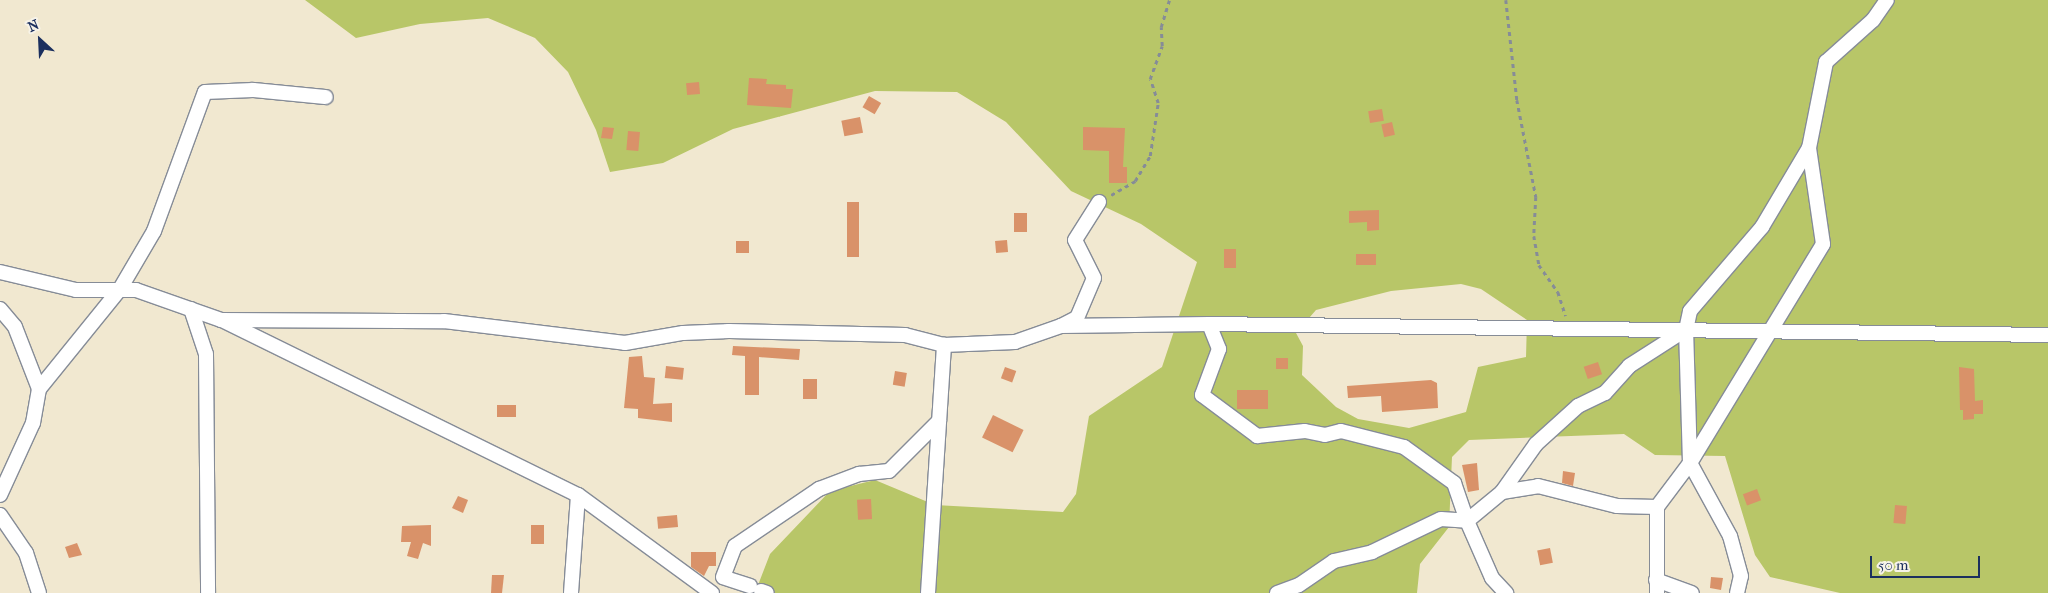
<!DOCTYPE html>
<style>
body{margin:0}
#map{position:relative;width:2048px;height:593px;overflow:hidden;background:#f1e8d0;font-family:"IM FELL French Canon",serif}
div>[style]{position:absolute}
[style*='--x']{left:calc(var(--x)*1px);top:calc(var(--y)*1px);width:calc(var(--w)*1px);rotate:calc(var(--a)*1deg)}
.green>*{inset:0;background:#b8c668}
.building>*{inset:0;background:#d99269;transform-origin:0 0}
.path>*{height:2.5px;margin-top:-1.25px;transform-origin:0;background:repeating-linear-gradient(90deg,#868c97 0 4px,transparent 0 8px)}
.roads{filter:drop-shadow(1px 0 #868c97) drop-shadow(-1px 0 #868c97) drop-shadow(0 1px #868c97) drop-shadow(0 -1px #868c97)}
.minor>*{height:14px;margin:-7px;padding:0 7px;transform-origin:7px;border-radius:7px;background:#fff}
span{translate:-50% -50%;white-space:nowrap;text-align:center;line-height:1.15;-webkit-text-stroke:4px #f7f3e8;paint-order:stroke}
.north{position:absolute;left:15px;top:15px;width:50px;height:50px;-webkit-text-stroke:4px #f7f3e8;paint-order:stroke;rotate:335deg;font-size:14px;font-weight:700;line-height:20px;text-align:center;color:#1b2f5e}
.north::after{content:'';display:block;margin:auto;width:18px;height:22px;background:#1b2f5e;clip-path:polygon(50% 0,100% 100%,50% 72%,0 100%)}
.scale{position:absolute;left:1870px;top:556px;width:110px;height:22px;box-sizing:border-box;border:2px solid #1b2f5e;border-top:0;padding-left:6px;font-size:15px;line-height:18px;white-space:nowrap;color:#1b2f5e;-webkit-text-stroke:4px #f7f3e8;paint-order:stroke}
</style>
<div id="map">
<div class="green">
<i style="clip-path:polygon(evenodd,305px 0,2048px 0,2048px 593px,1840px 593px,1770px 577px,1755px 555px,1725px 456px,1655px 455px,1624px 434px,1469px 440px,1452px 457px,1449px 527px,1420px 564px,1417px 593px,755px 593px,770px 554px,830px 491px,875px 480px,935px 505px,1063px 512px,1076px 494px,1089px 416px,1162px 367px,1197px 262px,1141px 224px,1071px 191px,1006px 122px,957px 92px,875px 91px,733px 129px,663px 163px,610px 172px,596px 130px,568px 72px,535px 38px,488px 18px,420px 24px,356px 38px,305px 0,1461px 284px,1481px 289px,1527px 320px,1526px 357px,1478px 367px,1466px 412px,1409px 428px,1358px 419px,1336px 407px,1302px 375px,1303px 346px,1296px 333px,1316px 310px,1391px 291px,1461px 284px)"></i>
</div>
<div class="building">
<i style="clip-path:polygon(749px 78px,767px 79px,766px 84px,786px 85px,786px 89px,793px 89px,791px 108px,747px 105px)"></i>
<i style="left:699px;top:82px;width:12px;height:13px;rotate:85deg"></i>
<i style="left:869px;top:96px;width:14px;height:13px;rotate:30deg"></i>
<i style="left:1382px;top:109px;width:12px;height:14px;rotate:81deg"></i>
<i style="left:860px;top:117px;width:16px;height:19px;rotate:79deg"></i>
<i style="left:1392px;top:122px;width:13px;height:11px;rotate:77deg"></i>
<i style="clip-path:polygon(603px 127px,614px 128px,612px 139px,601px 138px)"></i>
<i style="clip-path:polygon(1083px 127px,1125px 128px,1123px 167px,1127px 167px,1127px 183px,1109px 183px,1109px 151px,1083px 150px)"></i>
<i style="left:628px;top:131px;width:12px;height:19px;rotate:5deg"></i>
<i style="left:847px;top:202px;width:12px;height:55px"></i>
<i style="clip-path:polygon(1379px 210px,1379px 230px,1367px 231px,1367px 222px,1349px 223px,1349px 211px)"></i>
<i style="left:1014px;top:213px;width:13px;height:19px"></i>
<i style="left:1007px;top:240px;width:12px;height:12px;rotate:85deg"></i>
<i style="left:736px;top:241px;width:13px;height:12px"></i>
<i style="left:1224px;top:249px;width:12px;height:19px"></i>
<i style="left:1356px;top:254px;width:20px;height:11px"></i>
<i style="clip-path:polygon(733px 346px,800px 349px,799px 360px,759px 357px,759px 395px,745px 395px,745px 356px,732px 355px)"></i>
<i style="clip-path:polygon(642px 356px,644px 377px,655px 378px,653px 404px,672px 403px,672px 422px,638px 418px,638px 409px,624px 408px,629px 357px)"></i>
<i style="left:1276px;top:358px;width:12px;height:11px"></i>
<i style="left:1598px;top:362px;width:13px;height:15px;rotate:72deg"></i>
<i style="left:666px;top:366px;width:18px;height:12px;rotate:6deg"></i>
<i style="left:1005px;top:367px;width:12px;height:12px;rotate:20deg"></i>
<i style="clip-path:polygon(1959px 367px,1974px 369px,1975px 401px,1983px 400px,1983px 414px,1974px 414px,1974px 419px,1963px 420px,1963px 410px,1960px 410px)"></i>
<i style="left:895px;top:371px;width:12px;height:14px;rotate:9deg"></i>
<i style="left:803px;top:379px;width:14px;height:20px"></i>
<i style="clip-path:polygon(1431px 380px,1437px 383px,1438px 408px,1382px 412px,1381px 396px,1348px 398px,1347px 386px)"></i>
<i style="left:1268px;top:390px;width:19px;height:31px;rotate:90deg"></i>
<i style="left:497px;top:405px;width:19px;height:12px"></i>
<i style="left:993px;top:415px;width:34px;height:25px;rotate:26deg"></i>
<i style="clip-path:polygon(1477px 463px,1479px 490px,1468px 492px,1462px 465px)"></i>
<i style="clip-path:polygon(1563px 471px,1575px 473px,1573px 486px,1562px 483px)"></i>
<i style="left:1757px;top:489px;width:12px;height:15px;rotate:70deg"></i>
<i style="clip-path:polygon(458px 496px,468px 500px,463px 513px,452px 508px)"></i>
<i style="left:871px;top:499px;width:20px;height:14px;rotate:87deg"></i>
<i style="left:1895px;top:505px;width:12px;height:18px;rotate:5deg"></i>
<i style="left:677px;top:515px;width:12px;height:20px;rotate:85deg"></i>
<i style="clip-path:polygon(431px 525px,431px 546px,423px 543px,418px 559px,407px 556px,411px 542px,401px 542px,402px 526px)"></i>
<i style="left:531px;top:525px;width:13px;height:19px"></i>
<i style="clip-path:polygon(77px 543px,82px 555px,69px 558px,65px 547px)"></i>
<i style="left:1550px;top:548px;width:15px;height:13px;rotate:79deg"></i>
<i style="clip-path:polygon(691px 552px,716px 552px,716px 566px,709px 566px,704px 576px,691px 567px)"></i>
<i style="clip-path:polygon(492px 575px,504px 575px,502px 593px,491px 593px)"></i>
<i style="clip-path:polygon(1711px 577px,1723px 578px,1721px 590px,1710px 588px)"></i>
</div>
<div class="path">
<i style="--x:1506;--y:0;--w:101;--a:83.7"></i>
<i style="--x:1517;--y:100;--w:99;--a:78.9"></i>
<i style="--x:1536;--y:197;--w:39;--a:93"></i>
<i style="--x:1534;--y:236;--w:29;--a:80"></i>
<i style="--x:1539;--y:265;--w:33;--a:55"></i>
<i style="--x:1558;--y:292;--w:25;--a:72"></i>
<i style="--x:1111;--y:195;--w:28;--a:-30"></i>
<i style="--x:1135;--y:181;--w:29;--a:-59"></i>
<i style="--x:1150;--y:156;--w:54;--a:-81.4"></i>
<i style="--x:1158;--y:103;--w:25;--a:-108"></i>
<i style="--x:1150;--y:79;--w:35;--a:-70"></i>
<i style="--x:1162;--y:46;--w:19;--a:-93"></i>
<i style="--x:1161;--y:27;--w:28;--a:-73"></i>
</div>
<div class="roads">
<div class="minor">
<i style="--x:0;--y:272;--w:78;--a:13.3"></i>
<i style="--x:76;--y:290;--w:60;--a:0"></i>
<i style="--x:136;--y:290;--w:90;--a:19.4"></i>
<i style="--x:221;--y:320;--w:223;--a:0.3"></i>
<i style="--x:444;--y:321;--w:182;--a:6.9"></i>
<i style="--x:625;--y:343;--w:59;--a:-9.8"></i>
<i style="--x:683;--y:333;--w:46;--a:-2.5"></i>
<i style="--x:729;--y:331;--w:176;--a:1.3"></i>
<i style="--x:905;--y:335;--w:40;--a:14.4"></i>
<i style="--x:944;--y:345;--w:71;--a:-2.4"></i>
<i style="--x:1015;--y:342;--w:49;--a:-19.2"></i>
<i style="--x:1061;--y:326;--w:148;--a:-0.8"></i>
<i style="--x:1209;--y:324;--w:839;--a:0.75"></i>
<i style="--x:0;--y:309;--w:23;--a:50"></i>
<i style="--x:15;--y:327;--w:66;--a:68.8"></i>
<i style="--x:191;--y:309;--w:47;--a:71.6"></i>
<i style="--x:206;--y:354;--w:239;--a:89.5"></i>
<i style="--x:224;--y:321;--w:394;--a:26.2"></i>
<i style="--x:578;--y:495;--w:166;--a:36.2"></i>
<i style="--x:1209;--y:324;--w:27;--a:68"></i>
<i style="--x:1219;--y:349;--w:49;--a:110.3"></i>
<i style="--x:1202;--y:395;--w:69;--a:36.7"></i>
<i style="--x:1257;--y:436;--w:48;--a:-5.9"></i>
<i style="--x:1305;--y:431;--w:20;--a:11"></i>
<i style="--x:1325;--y:435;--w:16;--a:-14"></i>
<i style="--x:1341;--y:431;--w:65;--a:14.3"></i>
<i style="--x:1404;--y:447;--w:62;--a:35.8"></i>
<i style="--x:1454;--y:483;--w:40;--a:71.1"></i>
<i style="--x:1467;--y:521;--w:62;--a:66.3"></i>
<i style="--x:1492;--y:578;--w:21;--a:47"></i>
<i style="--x:1061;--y:326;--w:18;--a:-27"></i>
<i style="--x:1077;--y:318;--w:43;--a:-67"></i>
<i style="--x:1094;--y:278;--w:42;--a:-116.6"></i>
<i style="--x:1075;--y:240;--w:45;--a:-57.7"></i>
<i style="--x:1502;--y:492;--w:36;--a:-9"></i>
<i style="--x:1538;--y:486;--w:81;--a:14.2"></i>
<i style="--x:1617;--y:506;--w:40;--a:1.4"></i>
<i style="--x:0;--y:495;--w:79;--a:-65.4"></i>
<i style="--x:33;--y:423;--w:35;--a:-80"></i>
<i style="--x:39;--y:389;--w:129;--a:-51"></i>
<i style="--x:120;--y:289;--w:67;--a:-59.6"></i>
<i style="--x:154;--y:231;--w:148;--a:-69.9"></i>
<i style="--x:205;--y:92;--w:48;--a:-2.4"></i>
<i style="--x:253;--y:90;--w:73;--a:5.5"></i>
<i style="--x:0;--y:515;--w:46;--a:55.6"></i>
<i style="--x:26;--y:553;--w:42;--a:72"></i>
<i style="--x:1656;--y:580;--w:38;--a:20"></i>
<i style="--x:750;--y:586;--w:28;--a:-162"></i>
<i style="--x:723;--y:577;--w:33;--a:-69"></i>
<i style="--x:735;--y:546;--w:102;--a:-34.2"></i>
<i style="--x:819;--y:489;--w:43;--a:-20.6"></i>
<i style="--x:859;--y:474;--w:30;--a:-6"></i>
<i style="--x:889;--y:471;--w:71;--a:-45"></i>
<i style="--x:761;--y:591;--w:6;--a:18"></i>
<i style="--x:571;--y:593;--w:98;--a:-85.9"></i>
<i style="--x:928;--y:593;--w:249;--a:-86.3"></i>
<i style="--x:1277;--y:593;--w:23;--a:-20"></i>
<i style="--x:1299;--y:585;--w:42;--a:-34.4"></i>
<i style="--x:1334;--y:561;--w:39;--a:-13"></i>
<i style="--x:1372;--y:552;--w:76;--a:-25.6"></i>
<i style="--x:1441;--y:519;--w:26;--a:4"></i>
<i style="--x:1467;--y:521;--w:45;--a:-39.6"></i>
<i style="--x:1502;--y:492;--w:59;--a:-54.7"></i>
<i style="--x:1536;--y:444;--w:57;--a:-42.1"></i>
<i style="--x:1578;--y:406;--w:30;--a:-26"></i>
<i style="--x:1605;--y:393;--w:36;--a:-48"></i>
<i style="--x:1629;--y:366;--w:67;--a:-32.7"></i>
<i style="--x:1657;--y:593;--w:86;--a:-90"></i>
<i style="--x:1657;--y:507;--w:55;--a:-53.1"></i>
<i style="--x:1690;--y:463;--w:133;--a:-91.7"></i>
<i style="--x:1686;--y:330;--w:19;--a:-78"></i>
<i style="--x:1690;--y:311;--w:111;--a:-49.4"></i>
<i style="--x:1762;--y:227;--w:92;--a:-59.3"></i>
<i style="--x:1809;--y:148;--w:88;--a:-78.8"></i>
<i style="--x:1826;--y:62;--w:63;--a:-41.8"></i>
<i style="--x:1873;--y:20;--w:24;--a:-55"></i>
<i style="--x:1737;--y:593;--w:17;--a:-77"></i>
<i style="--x:1741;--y:576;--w:41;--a:-105.4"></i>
<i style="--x:1730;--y:536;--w:83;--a:-118.7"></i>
<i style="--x:1690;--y:463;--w:256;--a:-58.7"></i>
<i style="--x:1823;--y:244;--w:97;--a:-98.3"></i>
</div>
</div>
<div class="north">N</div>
<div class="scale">50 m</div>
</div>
